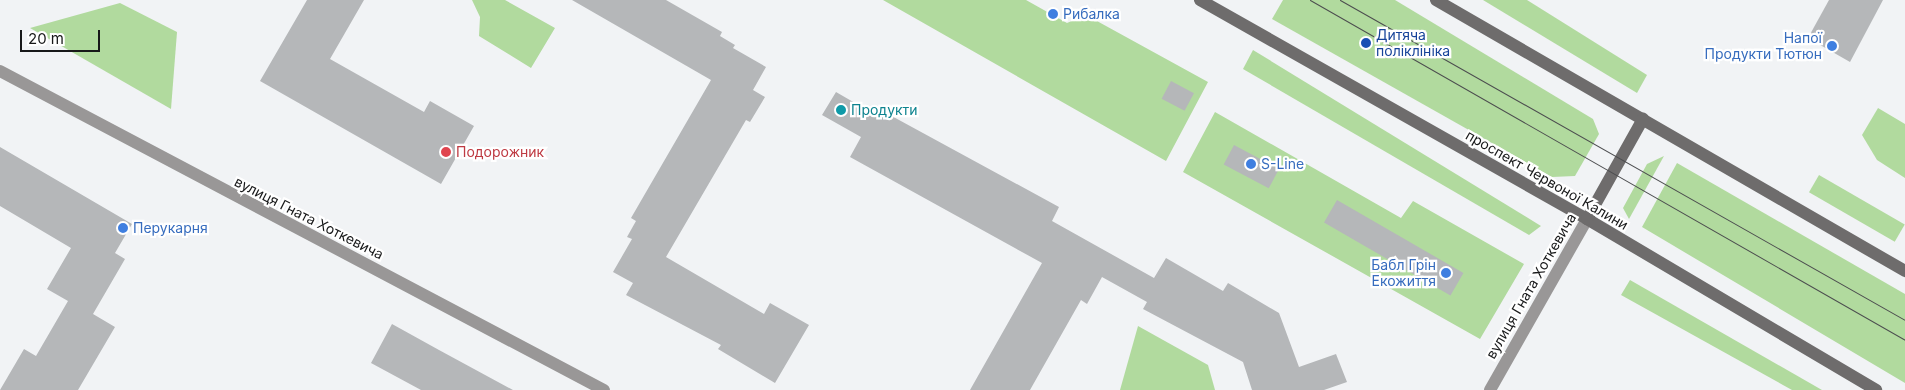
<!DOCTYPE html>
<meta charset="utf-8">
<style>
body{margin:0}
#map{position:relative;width:1905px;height:390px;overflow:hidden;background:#f1f3f5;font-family:Inter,sans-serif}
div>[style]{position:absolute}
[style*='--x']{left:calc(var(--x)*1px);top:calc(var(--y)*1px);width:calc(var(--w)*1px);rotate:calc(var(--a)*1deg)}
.green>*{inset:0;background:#b1da9e;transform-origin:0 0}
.building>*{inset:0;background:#b5b7b9;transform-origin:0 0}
.minor>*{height:12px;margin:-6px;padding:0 6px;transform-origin:6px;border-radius:6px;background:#999797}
.tertiary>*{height:12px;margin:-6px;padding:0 6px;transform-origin:6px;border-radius:6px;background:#999797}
.secondary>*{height:12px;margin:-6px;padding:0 6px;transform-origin:6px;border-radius:6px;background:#6e6c6c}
.tram>*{height:1px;margin:-0.5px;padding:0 0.5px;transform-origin:0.5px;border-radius:0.5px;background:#4c4d4f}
.dots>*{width:14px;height:14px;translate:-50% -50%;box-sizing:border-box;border:2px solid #fff;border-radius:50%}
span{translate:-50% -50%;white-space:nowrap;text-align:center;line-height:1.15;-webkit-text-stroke:4.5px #fff;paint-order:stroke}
.shop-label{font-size:14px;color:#366cbe}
.left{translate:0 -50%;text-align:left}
.right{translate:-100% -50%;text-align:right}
.transit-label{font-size:14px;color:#164399}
.culture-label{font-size:14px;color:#0d838f}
.health-label{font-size:14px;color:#be3a42}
.street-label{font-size:14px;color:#171819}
.scale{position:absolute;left:20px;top:30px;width:80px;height:22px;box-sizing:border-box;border:2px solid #171819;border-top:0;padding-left:6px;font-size:15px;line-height:18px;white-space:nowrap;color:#171819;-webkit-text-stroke:4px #fff;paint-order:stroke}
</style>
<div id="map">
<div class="green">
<i style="clip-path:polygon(505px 0,555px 28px,531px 68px,479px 36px,480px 17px,472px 0)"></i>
<i style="clip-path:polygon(883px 0,1026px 0,1067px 23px,1086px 15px,1208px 82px,1166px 161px)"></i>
<i style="clip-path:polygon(1283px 0,1395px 0,1593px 119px,1599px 134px,1575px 176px,1552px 177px,1272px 19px)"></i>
<i style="clip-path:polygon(1483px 0,1527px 0,1647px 75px,1637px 93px)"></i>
<i style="clip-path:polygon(120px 3px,177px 32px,171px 109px,30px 28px)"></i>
<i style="clip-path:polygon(1253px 50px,1541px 226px,1529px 235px,1243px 69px)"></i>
<i style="clip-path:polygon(1878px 108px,1905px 124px,1905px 178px,1877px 160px,1862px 135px)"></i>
<i style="clip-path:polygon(1215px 112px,1401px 218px,1413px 201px,1524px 264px,1480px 339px,1183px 172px)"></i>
<i style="clip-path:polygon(1664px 156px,1629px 219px,1623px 208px,1647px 164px)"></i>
<i style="clip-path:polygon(1677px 163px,1905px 294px,1905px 383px,1642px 227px)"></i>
<i style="left:1819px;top:175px;width:99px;height:20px;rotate:30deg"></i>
<i style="clip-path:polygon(1630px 280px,1822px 390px,1792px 390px,1621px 295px)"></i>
<i style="clip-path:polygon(1138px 326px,1208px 365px,1215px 390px,1120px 390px)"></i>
</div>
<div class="building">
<i style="clip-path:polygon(307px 0,364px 0,330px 59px,424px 112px,430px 101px,474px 126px,441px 184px,260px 81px)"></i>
<i style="clip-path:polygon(572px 0,666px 0,722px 32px,720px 36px,735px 45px,733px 48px,766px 67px,753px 90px,765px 97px,750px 122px,746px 120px,666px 257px,764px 314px,770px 303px,809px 325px,775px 383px,718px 349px,721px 345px,626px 295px,633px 283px,613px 272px,632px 239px,627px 237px,636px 221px,631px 218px,711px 80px)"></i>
<i style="clip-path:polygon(1829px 0,1883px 0,1850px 62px,1808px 38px)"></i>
<i style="left:1171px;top:81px;width:26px;height:20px;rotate:28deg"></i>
<i style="clip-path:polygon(836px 92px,874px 114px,877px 108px,1059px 207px,1052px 221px,1154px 278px,1166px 258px,1223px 291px,1228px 283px,1279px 313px,1299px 367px,1336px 354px,1347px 382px,1324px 390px,1252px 390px,1243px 362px,1143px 309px,1147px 302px,1102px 277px,1087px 304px,1081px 300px,1030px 390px,970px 390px,1042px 263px,850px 157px,861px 137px,822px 115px)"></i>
<i style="left:1234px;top:145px;width:51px;height:22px;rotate:28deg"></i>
<i style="clip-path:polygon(0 147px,132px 224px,115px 253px,125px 259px,93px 314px,115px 327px,78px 390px,0 390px,24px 349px,36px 356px,68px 301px,47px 289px,71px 248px,0 206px)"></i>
<i style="left:1337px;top:200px;width:146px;height:26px;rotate:30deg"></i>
<i style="clip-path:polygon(392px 324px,439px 350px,513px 390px,421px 390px,371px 363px)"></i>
</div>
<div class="minor">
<i style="--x:0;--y:71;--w:683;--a:27.84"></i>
</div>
<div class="tertiary">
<i style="--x:1490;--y:390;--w:197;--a:-60.4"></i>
</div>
<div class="secondary">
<i style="--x:1200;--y:0;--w:445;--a:29.5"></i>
<i style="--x:1587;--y:219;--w:336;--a:30.6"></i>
<i style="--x:1436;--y:0;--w:542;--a:30.02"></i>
<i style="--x:1587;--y:219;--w:115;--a:-60.8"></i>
</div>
<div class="tram">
<i style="--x:1310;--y:0;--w:685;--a:29.74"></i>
<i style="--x:1340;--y:0;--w:649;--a:29.53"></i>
</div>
<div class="dots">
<i style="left:1053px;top:14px;background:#3f7fe0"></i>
<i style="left:1366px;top:43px;background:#1a4fb4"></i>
<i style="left:1832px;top:46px;background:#3f7fe0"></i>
<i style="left:841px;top:110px;background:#0f9aa8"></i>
<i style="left:446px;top:152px;background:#e0444e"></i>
<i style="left:1251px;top:164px;background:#3f7fe0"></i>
<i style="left:123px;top:228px;background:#3f7fe0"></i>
<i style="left:1446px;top:273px;background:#3f7fe0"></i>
</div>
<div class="shop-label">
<span class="left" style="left:1063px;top:14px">Рибалка</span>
<span class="right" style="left:1822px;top:46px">Напої<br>Продукти Тютюн</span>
<span class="left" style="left:1261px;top:164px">S-Line</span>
<span class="left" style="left:133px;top:228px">Перукарня</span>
<span class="right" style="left:1436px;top:273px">Бабл Грін<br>Eкожиття</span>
</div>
<div class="transit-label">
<span class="left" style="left:1376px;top:43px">Дитяча<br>поліклініка</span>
</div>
<div class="culture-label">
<span class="left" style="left:851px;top:110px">Продукти</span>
</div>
<div class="health-label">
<span class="left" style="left:456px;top:152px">Подорожник</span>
</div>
<div class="street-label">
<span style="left:1547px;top:180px;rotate:30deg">проспект Червоної Калини</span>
<span style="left:309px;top:218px;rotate:27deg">вулиця Гната Хоткевича</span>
<span style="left:1531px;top:286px;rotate:-60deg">вулиця Гната Хоткевича</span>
</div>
<div class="scale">20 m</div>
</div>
